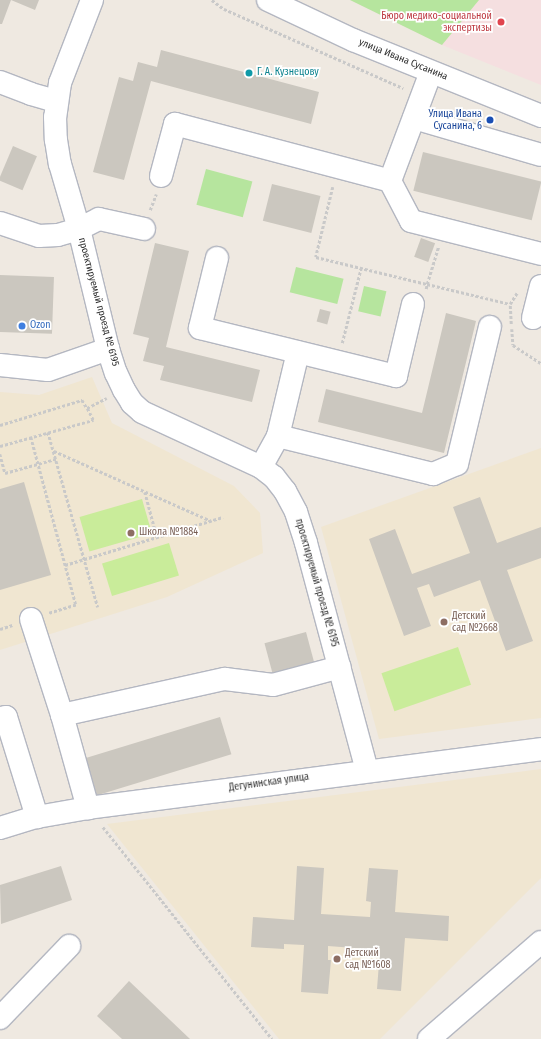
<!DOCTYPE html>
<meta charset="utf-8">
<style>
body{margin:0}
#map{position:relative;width:541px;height:1039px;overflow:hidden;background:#efe9e1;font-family:"Fira Sans Condensed",sans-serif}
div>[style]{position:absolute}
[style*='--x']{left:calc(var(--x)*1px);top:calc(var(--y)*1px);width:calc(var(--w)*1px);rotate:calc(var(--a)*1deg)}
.education>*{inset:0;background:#f0e6d1}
.medical>*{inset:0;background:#f5dfe0}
.green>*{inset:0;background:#b6e59e;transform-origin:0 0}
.pitch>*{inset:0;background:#c9ec9a;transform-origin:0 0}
.building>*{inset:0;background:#cbc7bf;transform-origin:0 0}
.path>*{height:2.5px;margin-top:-1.25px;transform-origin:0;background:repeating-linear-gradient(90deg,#c9c9c9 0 3px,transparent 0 5px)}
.roads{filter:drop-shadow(1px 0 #b4b7c1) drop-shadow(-1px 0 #b4b7c1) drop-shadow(0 1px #b4b7c1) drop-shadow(0 -1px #b4b7c1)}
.minor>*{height:22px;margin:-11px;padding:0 11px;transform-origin:11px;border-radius:11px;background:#fff}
.dots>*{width:11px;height:11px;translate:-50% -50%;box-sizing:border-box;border:2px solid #fff;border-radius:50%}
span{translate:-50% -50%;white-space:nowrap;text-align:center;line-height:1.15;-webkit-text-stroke:3.5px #fff;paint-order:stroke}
.health-label{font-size:10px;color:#be3a42}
.right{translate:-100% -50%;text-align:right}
.street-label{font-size:10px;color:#2e2e2e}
.culture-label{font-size:10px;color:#0d838f}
.left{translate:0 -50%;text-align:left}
.transit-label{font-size:10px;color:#164399}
.shop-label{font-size:10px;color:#366cbe}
.education-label{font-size:10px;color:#785e54}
</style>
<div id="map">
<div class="education">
<i style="clip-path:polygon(92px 377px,112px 423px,234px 486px,260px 513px,263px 553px,167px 597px,0 650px,0 392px,39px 395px)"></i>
<i style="clip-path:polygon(541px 448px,541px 718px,379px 739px,321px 527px)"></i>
<i style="clip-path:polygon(541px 769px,541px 878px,380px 1039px,279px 1039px,107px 824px)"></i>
</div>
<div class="medical">
<i style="clip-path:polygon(350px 0,541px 0,541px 85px,442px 45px)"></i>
</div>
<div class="green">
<i style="clip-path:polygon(350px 0,479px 0,442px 45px)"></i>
<i style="left:206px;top:169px;width:48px;height:37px;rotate:15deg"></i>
<i style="left:296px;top:267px;width:49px;height:26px;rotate:14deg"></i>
<i style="left:364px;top:286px;width:23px;height:26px;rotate:13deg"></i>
</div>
<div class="pitch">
<i style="left:142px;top:499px;width:36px;height:65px;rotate:74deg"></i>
<i style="left:169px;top:543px;width:34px;height:70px;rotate:73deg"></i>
<i style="left:458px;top:647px;width:40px;height:81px;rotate:71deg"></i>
</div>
<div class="building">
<i style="clip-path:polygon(0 0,39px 0,35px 10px,11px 0,2px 24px,0 24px)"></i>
<i style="clip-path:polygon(161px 50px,319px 92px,311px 124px,151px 81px,124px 180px,93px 172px,119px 77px,133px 81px,138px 62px,157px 67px)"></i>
<i style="left:13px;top:146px;width:26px;height:37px;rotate:23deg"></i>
<i style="left:423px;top:152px;width:122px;height:40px;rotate:14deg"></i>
<i style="left:272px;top:184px;width:50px;height:38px;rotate:14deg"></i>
<i style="left:421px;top:238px;width:15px;height:20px;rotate:20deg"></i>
<i style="clip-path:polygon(155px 243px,189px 251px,166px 347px,260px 370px,252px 402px,160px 380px,164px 366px,143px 361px,149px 338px,133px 334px)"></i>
<i style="left:0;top:275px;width:54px;height:57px;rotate:2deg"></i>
<i style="left:320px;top:309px;width:11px;height:13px;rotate:15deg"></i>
<i style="clip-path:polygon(446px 313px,476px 321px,444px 453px,318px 422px,326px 389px,422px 413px)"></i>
<i style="clip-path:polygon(24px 482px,51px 575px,0 590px,0 489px)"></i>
<i style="clip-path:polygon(480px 497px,497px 543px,541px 527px,541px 558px,507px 570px,533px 641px,506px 651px,480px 580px,434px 597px,429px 584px,417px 588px,431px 626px,404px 636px,369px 539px,395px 529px,412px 574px,470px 553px,453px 507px)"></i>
<i style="left:306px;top:632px;width:35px;height:43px;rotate:75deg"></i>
<i style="left:220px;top:717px;width:39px;height:142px;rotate:73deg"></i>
<i style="clip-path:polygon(61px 866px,72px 900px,1px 924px,0 885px)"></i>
<i style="clip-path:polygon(297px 866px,324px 868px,321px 914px,370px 917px,371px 902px,366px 901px,369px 868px,398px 870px,395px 912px,449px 916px,448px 941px,405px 938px,401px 991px,377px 989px,380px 950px,328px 946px,328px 960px,331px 960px,328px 994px,301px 992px,304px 945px,284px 944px,284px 949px,251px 947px,253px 917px,294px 920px)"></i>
<i style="clip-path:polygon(129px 981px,190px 1039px,122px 1039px,97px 1016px)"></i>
</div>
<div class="path">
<i style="--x:212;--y:0;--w:15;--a:37"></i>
<i style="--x:224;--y:9;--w:196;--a:23.8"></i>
<i style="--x:333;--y:187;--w:72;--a:103.7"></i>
<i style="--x:316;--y:257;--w:114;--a:13.7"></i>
<i style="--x:427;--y:284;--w:39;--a:-73"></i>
<i style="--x:150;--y:210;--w:17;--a:-69"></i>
<i style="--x:426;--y:289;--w:5;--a:-79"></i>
<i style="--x:427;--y:284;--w:85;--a:13.5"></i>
<i style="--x:511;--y:324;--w:20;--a:-93"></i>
<i style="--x:510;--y:304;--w:13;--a:-58"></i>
<i style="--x:512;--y:329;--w:16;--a:86"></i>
<i style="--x:513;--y:345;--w:33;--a:33"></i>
<i style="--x:342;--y:343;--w:77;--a:-75.8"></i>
<i style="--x:0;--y:425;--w:86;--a:-17"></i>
<i style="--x:82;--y:400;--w:9;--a:58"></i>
<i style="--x:48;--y:432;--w:182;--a:74.1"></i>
<i style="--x:31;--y:437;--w:174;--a:75"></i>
<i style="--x:76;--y:605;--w:28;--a:163"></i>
<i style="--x:0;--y:446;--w:97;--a:-15.6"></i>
<i style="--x:93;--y:420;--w:13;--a:-117"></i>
<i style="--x:87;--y:408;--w:22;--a:-27"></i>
<i style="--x:54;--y:451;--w:172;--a:24"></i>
<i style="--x:0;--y:454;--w:20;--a:75"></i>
<i style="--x:5;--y:473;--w:53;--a:-15.4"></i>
<i style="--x:145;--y:492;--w:47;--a:75.1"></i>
<i style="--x:65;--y:565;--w:165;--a:-16.9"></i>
<i style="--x:0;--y:629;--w:13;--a:-18"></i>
<i style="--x:103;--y:827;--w:271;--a:51.4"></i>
</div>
<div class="roads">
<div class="minor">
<i style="--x:92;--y:0;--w:89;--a:111.1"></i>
<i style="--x:60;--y:83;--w:34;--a:98"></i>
<i style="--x:55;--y:117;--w:23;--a:88"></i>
<i style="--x:56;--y:140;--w:24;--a:81"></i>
<i style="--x:60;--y:164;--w:68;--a:73.7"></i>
<i style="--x:79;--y:229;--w:123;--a:76.4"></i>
<i style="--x:108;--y:349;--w:25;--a:72"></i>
<i style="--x:116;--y:373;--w:19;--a:65"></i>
<i style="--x:124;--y:390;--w:15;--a:58"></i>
<i style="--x:132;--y:403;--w:13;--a:42"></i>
<i style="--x:142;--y:412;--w:131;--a:24.8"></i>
<i style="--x:261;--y:467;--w:16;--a:38"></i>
<i style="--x:274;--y:477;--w:18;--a:52"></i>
<i style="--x:285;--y:491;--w:24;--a:62"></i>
<i style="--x:296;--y:512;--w:33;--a:72"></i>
<i style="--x:306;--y:543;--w:235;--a:75"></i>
<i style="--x:268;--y:0;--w:94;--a:25.2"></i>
<i style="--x:353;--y:40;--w:203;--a:22"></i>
<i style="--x:0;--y:82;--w:33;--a:21"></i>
<i style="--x:31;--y:94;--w:26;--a:16"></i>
<i style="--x:414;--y:118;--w:132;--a:16.2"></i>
<i style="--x:161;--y:176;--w:54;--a:-74.9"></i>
<i style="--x:175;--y:124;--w:222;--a:14.8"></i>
<i style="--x:390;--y:181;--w:45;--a:62.3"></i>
<i style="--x:411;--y:221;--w:134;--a:14.2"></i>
<i style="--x:390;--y:181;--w:116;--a:-69.4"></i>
<i style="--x:0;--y:223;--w:41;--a:18.4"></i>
<i style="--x:39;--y:236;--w:19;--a:-3"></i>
<i style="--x:58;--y:235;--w:22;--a:-16"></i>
<i style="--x:79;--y:229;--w:22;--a:-27"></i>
<i style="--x:99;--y:219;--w:46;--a:12.5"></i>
<i style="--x:217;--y:258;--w:72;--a:103.7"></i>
<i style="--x:200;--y:328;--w:202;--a:13.8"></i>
<i style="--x:396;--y:376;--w:74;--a:-76.7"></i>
<i style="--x:533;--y:318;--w:33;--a:-76"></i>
<i style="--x:0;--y:365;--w:48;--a:5.9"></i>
<i style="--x:48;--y:370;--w:64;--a:-19.3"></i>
<i style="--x:278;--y:436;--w:160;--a:13.8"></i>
<i style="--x:433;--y:474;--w:26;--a:-23"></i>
<i style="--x:457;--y:464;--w:141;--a:-76.5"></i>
<i style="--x:261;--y:467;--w:35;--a:-61"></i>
<i style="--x:278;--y:436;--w:86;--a:-76.6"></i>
<i style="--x:31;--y:619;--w:101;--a:72.1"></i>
<i style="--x:62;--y:715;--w:97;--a:74.4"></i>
<i style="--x:62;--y:715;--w:167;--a:-12.5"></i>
<i style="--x:225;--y:679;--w:48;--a:7.1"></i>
<i style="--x:273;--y:685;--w:69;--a:-15"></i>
<i style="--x:0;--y:718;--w:6;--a:-9"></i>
<i style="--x:6;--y:717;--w:105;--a:72.8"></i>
<i style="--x:0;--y:828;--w:39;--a:-17"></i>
<i style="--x:37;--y:817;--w:52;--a:-10"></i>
<i style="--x:88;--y:808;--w:457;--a:-7.4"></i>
<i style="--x:0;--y:1018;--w:100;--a:-46.2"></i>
<i style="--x:429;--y:1039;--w:148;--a:-40.9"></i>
</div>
</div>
<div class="dots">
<i style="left:501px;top:22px;background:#e0444e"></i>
<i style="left:249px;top:73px;background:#0f9aa8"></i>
<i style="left:490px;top:120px;background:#1a4fb4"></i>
<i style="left:22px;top:326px;background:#3f7fe0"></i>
<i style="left:131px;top:533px;background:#8d6e63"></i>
<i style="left:444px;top:622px;background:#8d6e63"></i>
<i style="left:337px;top:959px;background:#8d6e63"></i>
</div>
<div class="health-label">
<span class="right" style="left:492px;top:22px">Бюро медико-социальной<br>экспертизы</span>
</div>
<div class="street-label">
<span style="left:403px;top:60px;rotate:22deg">улица Ивана Сусанина</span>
<span style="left:98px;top:302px;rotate:75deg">проектируемый проезд № 6195</span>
<span style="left:316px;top:583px;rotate:74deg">проектируемый проезд № 6195</span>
<span style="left:269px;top:783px;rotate:-8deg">Дегунинская улица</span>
</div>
<div class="culture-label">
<span class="left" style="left:257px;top:73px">Г. А. Кузнецову</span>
</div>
<div class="transit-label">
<span class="right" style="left:482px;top:120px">Улица Ивана<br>Сусанина, 6</span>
</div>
<div class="shop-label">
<span class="left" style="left:30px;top:326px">Ozon</span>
</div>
<div class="education-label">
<span class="left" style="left:139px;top:533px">Школа №1884</span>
<span class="left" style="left:452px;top:622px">Детский<br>сад №2668</span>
<span class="left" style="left:345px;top:959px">Детский<br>сад №1608</span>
</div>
</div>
